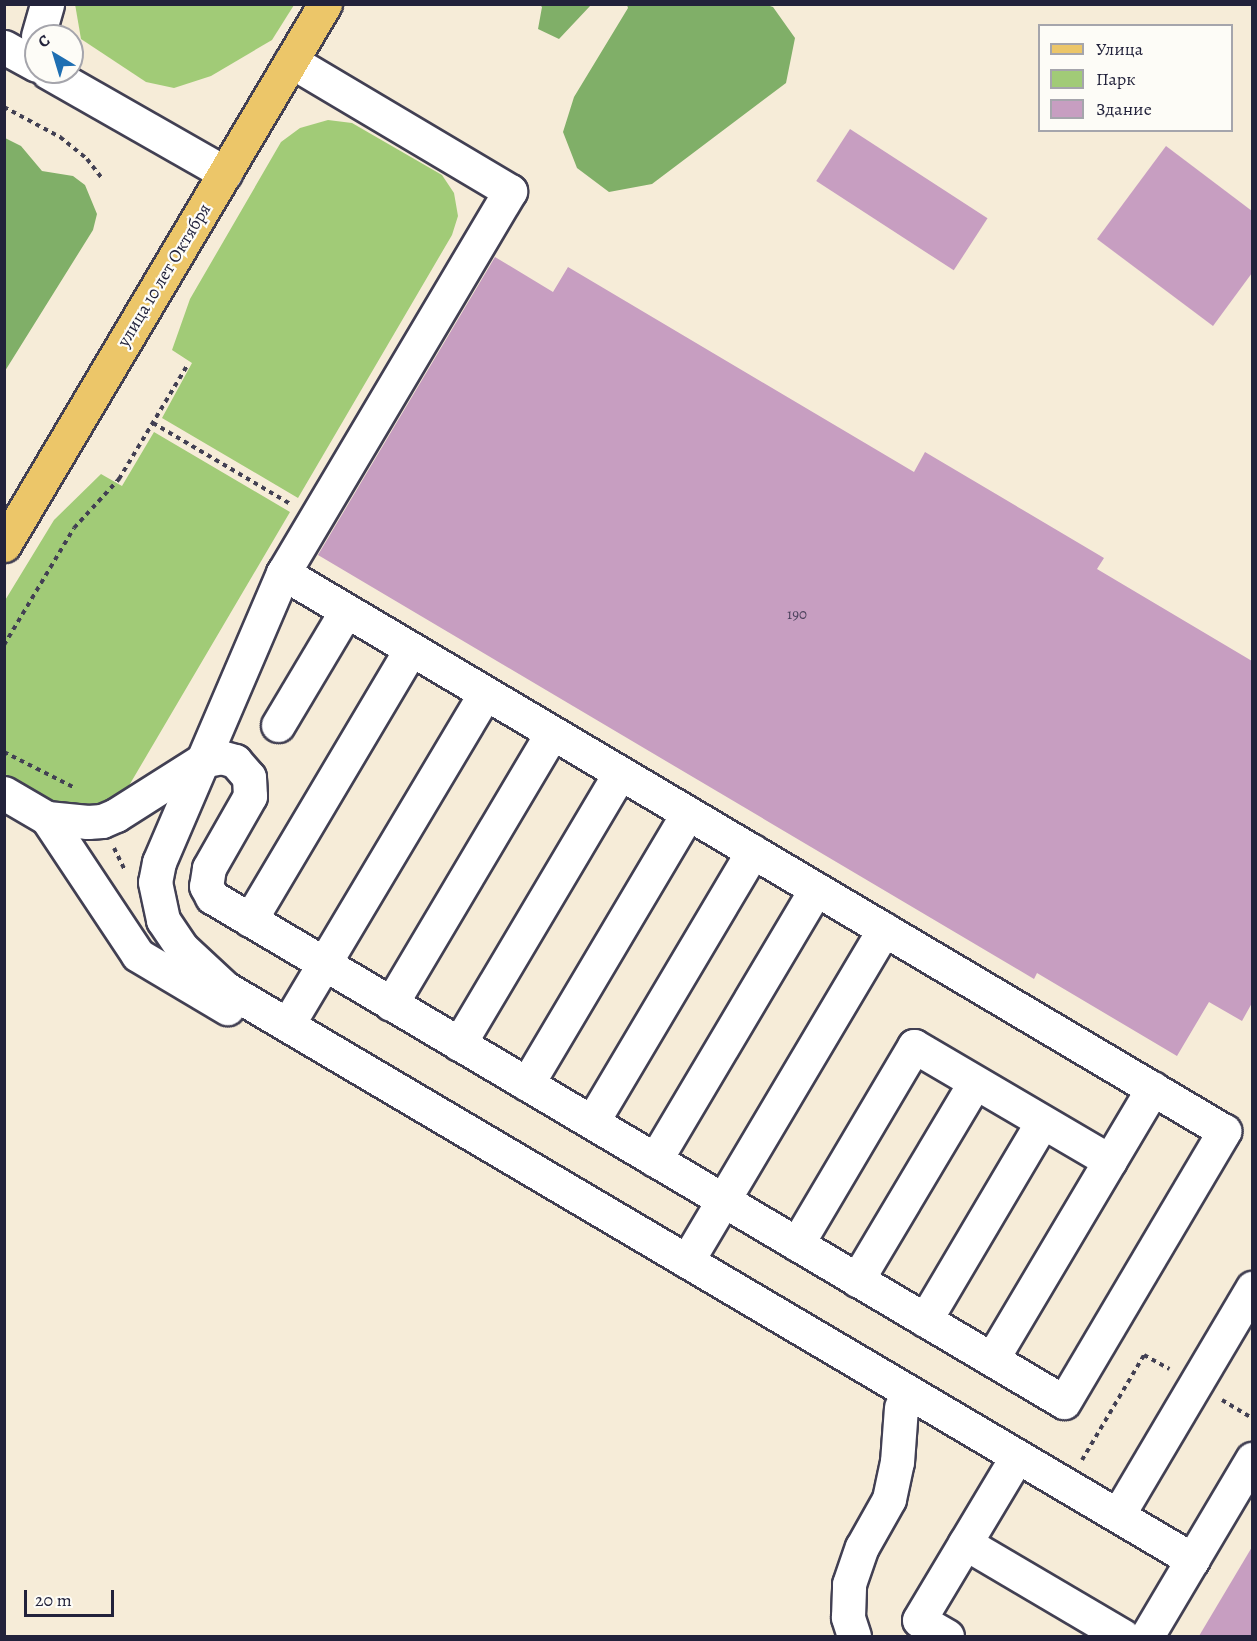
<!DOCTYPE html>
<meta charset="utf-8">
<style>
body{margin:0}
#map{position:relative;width:1257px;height:1641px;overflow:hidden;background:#f6ecd8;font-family:Alegreya,serif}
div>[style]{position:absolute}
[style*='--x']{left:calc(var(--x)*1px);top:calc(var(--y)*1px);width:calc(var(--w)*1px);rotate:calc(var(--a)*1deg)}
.green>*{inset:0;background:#a1cb77}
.forest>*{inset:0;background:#80af68}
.building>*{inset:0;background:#c79ec1;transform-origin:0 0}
.path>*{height:4px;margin-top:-2px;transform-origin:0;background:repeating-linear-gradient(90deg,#424053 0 4.5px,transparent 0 9px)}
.roads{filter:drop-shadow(2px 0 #424053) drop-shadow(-2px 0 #424053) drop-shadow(0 2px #424053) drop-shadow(0 -2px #424053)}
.minor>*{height:33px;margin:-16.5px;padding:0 16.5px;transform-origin:16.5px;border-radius:16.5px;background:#fff}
.major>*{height:33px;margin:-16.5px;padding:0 16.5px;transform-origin:16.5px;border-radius:16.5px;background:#ecc669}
span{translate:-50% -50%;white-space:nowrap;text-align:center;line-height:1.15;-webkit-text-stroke:4.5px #fdfcf7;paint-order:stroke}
.number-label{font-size:15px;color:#4b415c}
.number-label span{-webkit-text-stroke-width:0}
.street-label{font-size:18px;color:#22223b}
.frame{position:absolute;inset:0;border:6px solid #22223b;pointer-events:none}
.legend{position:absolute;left:1038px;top:24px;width:195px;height:108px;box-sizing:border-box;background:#fdfcf7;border:2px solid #a5a5ac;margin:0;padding:8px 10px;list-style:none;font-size:18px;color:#22223b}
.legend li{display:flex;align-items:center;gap:12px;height:30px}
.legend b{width:30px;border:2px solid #a5a5ac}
.north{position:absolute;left:24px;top:24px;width:60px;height:60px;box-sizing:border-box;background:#fdfcf7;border:2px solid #a5a5ac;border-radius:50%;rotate:322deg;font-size:16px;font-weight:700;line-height:24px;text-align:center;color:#22223b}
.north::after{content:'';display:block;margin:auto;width:21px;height:27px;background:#1f6fb2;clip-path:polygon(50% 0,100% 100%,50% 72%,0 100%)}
.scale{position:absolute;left:24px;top:1590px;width:90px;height:27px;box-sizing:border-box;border:3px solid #22223b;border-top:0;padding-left:8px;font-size:18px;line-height:21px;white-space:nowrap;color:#22223b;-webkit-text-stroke:4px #fdfcf7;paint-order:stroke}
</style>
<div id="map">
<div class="green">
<i style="clip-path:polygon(75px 4px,294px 4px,294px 5px,272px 40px,211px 76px,174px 88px,146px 82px,81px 39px)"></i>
<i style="clip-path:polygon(328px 120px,352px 123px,442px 175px,454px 193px,458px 216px,452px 235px,298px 498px,162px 418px,192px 363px,172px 350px,190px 299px,281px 142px,300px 128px)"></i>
<i style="clip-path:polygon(154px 432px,290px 512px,127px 789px,111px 807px,72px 812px,5px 774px,4px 602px,54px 520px,101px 474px,122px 486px)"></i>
</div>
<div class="forest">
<i style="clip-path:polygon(540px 5px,591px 5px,559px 39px,538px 29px,542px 7px)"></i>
<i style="clip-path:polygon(627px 5px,767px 5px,773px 7px,795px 38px,786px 83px,652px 184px,609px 192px,577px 168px,563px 132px,574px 97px,628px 8px)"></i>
<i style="clip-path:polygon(5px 138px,21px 146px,42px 171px,73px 176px,85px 185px,97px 214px,93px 230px,5px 371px)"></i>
</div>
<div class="building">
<i style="left:850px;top:129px;width:164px;height:62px;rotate:33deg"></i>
<i style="clip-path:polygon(1166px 146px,1252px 211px,1252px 273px,1213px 326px,1097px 239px)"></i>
<i style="clip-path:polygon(495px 257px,553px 292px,568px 267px,914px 472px,925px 452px,1104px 558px,1097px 569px,1252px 661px,1252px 1003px,1242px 1021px,1209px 1002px,1177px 1056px,1037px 973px,1034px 979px,318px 555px)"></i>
<i style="clip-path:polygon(1252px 1547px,1252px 1636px,1199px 1636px)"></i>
</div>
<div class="path">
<i style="--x:4;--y:107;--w:64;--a:28.2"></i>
<i style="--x:60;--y:137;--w:35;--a:39"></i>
<i style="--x:87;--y:159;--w:24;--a:52"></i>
<i style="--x:153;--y:423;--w:158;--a:30.5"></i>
<i style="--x:4;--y:645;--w:136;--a:-59.1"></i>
<i style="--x:74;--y:528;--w:67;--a:-47.4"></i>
<i style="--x:119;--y:479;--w:132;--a:-59"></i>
<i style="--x:4;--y:752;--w:77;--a:26.9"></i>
<i style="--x:114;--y:848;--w:25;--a:64"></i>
<i style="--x:1222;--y:1400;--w:35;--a:31"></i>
<i style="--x:1082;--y:1460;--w:122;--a:-59.4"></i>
<i style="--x:1144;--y:1355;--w:29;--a:29"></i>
</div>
<div class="roads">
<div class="minor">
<i style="--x:38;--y:36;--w:33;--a:-74"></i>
<i style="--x:4;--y:47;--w:37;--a:29"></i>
<i style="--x:291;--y:61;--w:255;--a:30.7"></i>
<i style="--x:510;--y:191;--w:444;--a:120.7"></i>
<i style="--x:283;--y:573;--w:314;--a:113.2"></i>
<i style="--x:159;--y:862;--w:20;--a:101"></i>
<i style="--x:155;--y:882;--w:39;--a:78"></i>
<i style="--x:163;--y:920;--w:32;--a:56"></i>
<i style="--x:181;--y:947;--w:60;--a:43"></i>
<i style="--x:225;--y:988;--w:1124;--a:30.58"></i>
<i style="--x:48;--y:72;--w:204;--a:29.7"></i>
<i style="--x:278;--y:725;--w:133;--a:-59.2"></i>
<i style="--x:4;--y:793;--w:50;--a:30.2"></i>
<i style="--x:47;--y:818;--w:41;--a:5.6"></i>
<i style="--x:88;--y:822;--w:14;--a:-4"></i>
<i style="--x:102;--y:821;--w:15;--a:-23"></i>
<i style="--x:116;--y:815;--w:101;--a:-32.4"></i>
<i style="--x:201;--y:761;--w:20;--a:-11"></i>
<i style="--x:221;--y:757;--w:15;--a:16"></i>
<i style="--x:235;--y:761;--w:21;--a:49"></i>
<i style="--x:249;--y:777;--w:19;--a:87"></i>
<i style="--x:250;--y:796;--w:83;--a:119.7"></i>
<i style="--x:209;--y:868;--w:18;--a:99"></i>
<i style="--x:206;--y:886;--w:13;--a:61"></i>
<i style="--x:212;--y:897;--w:990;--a:30.66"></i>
<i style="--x:1064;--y:1402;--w:315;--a:-59.4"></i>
<i style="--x:1224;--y:1131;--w:1094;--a:-149.33"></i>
<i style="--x:47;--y:818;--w:164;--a:56.4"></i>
<i style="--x:138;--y:955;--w:104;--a:30.8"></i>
<i style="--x:250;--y:920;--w:315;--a:-59.3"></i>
<i style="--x:391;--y:1004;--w:315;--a:-59.3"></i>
<i style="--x:288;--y:1024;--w:385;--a:-59.2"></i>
<i style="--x:459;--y:1044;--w:315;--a:-59.3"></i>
<i style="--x:527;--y:1084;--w:315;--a:-59.3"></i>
<i style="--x:592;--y:1122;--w:315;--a:-59.3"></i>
<i style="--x:655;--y:1160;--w:315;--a:-59.3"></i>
<i style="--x:797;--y:1244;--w:230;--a:-59.4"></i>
<i style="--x:914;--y:1046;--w:227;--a:30.4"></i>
<i style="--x:687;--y:1261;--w:386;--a:-59.3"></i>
<i style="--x:857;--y:1280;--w:230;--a:-59.2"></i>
<i style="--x:925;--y:1320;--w:230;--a:-59.4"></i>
<i style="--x:992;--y:1359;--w:315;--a:-59.3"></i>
<i style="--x:1118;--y:1515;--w:264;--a:-59.4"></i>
<i style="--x:965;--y:1543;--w:183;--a:30.5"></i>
<i style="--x:854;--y:1636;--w:20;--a:-108"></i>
<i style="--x:848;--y:1617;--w:33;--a:-88"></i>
<i style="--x:849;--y:1584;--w:39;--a:-71"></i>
<i style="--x:862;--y:1547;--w:55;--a:-60.6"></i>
<i style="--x:889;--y:1499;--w:38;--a:-78"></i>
<i style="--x:897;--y:1462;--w:55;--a:-85.8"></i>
<i style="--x:947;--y:1636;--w:32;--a:-150"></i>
<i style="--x:919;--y:1620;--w:174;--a:-59.1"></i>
<i style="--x:1147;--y:1636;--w:206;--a:-59.3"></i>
</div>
<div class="major">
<i style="--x:4;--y:545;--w:629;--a:-59.32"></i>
</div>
</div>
<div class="number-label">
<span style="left:797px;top:615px">190</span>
</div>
<div class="street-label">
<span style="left:164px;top:275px;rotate:-59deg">улица 10 лет Октября</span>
</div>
<div class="frame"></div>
<ul class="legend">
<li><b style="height:8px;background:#ecc669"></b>Улица</li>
<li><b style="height:16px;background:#a1cb77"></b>Парк</li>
<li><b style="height:16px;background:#c79ec1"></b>Здание</li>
</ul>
<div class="north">С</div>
<div class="scale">20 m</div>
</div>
